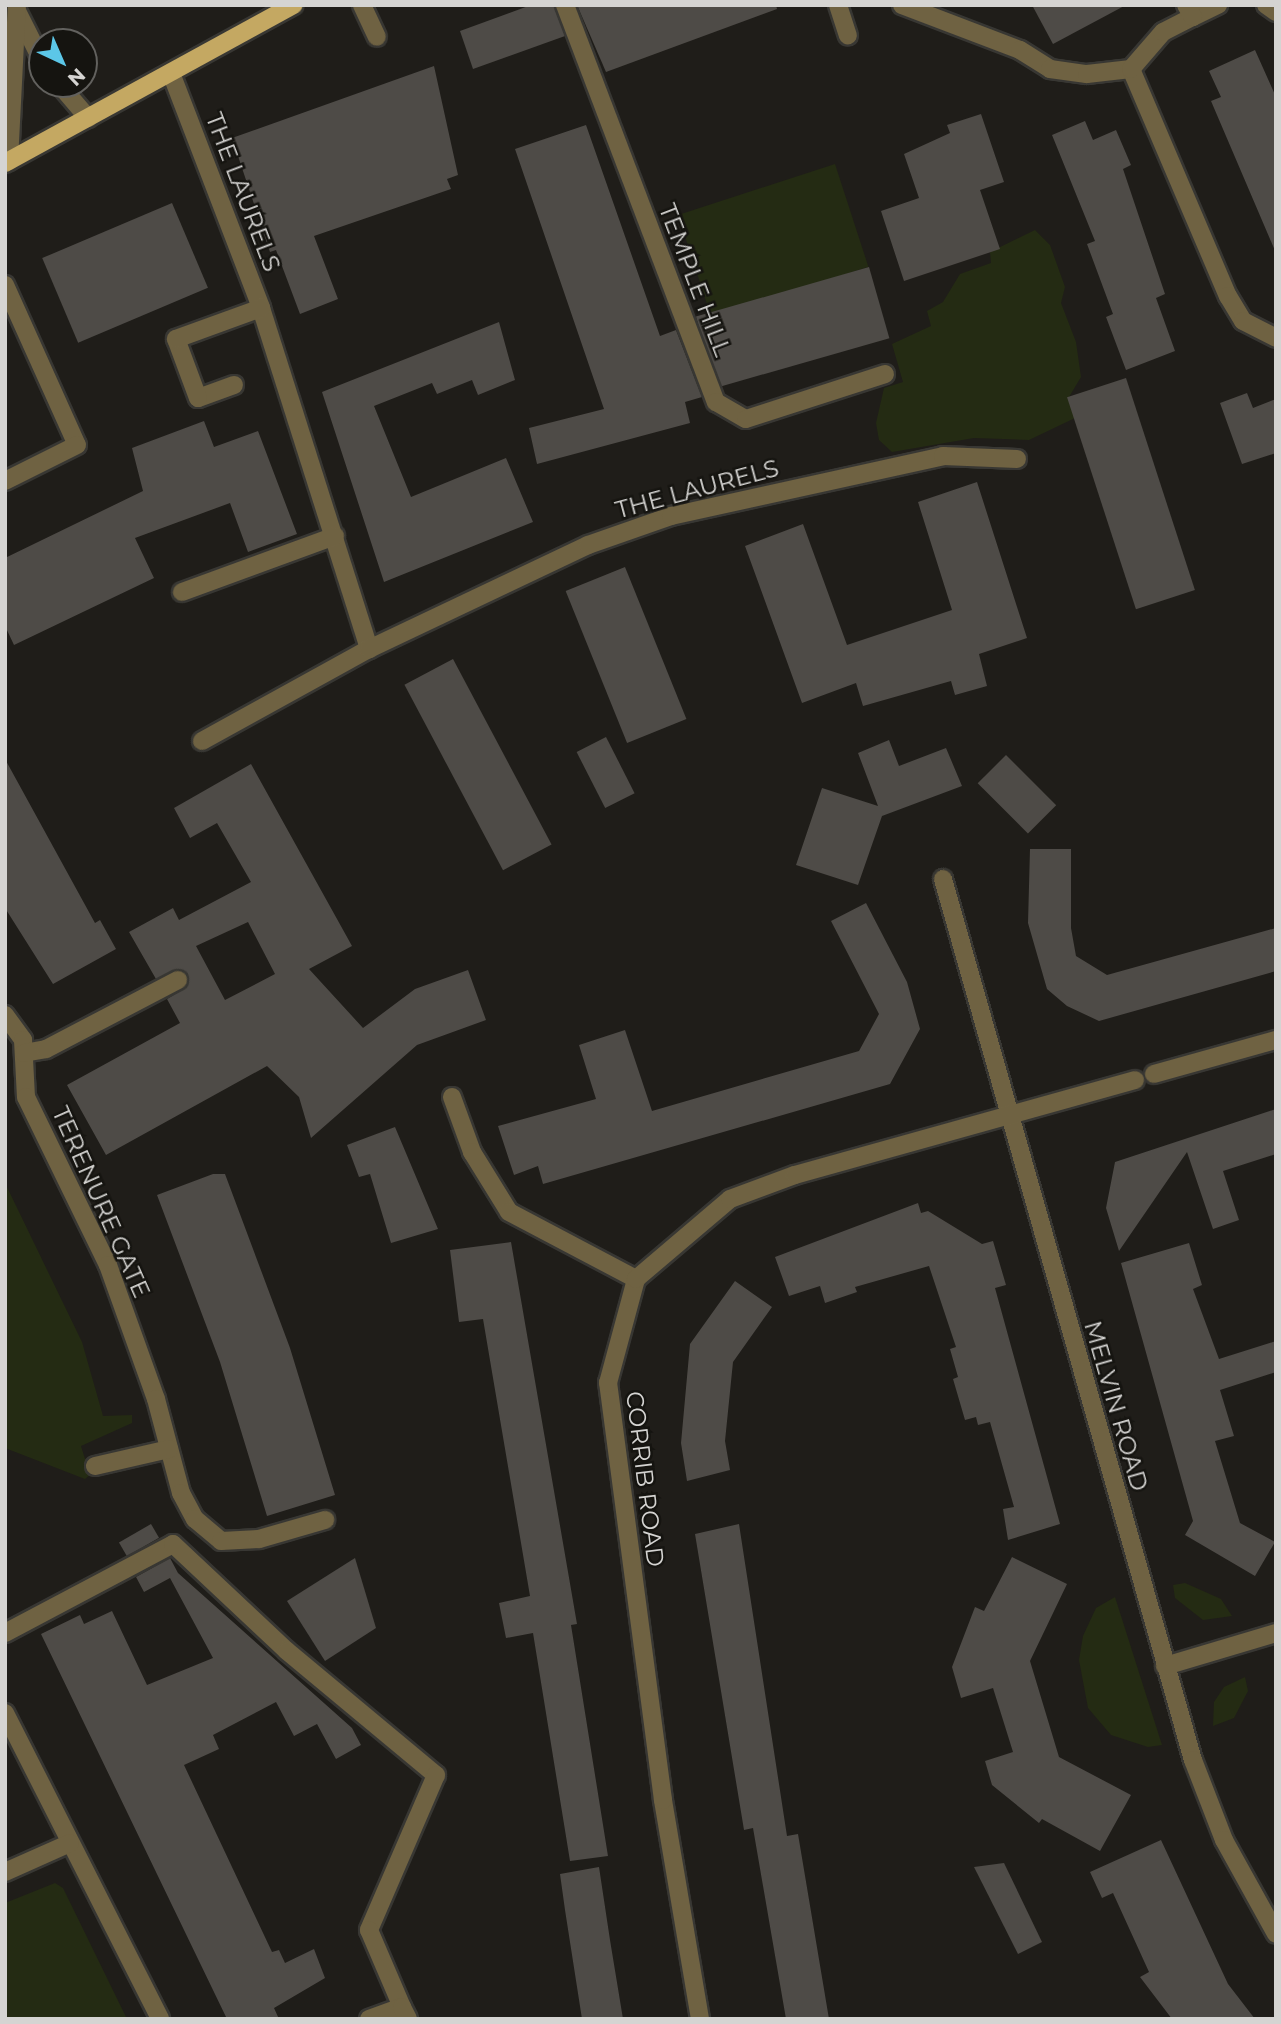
<!DOCTYPE html>
<style>
body{margin:0}
#map{position:relative;width:1281px;height:2024px;overflow:hidden;background:#1f1d19;font-family:Montserrat,sans-serif}
div>[style]{position:absolute}
[style*='--x']{left:calc(var(--x)*1px);top:calc(var(--y)*1px);width:calc(var(--w)*1px);rotate:calc(var(--a)*1deg)}
.green>*{inset:0;background:#242b13;transform-origin:0 0}
.building>*{inset:0;background:#4e4b47;transform-origin:0 0}
.roads{filter:drop-shadow(2px 0 #383733) drop-shadow(-2px 0 #383733) drop-shadow(0 2px #383733) drop-shadow(0 -2px #383733)}
.minor>*{height:18px;margin:-9px;padding:0 9px;transform-origin:9px;border-radius:9px;background:#6f6242}
.major>*{height:18px;margin:-9px;padding:0 9px;transform-origin:9px;border-radius:9px;background:#c4a862}
span{translate:-50% -50%;white-space:nowrap;text-align:center;line-height:1.15;-webkit-text-stroke:5px #151410;paint-order:stroke}
.street-label{font-size:24px;color:#d5d4d2}
.frame{position:absolute;inset:0;border:7px solid #d5d4d2;pointer-events:none}
.north{position:absolute;left:28px;top:28px;width:70px;height:70px;box-sizing:border-box;background:#151410;border:2px solid #62615e;border-radius:50%;rotate:136deg;font-size:19px;font-weight:700;line-height:28px;text-align:center;color:#d5d4d2}
.north::after{content:'';display:block;margin:auto;width:24px;height:32px;background:#5cc7e8;clip-path:polygon(50% 0,100% 100%,50% 72%,0 100%)}
</style>
<div id="map">
<div class="green">
<i style="left:835px;top:164px;width:108px;height:165px;rotate:72deg"></i>
<i style="clip-path:polygon(1035px 230px,1050px 245px,1065px 287px,1061px 303px,1076px 342px,1081px 377px,1069px 397px,1075px 418px,1029px 440px,974px 438px,892px 452px,879px 440px,876px 423px,884px 388px,903px 382px,892px 344px,931px 326px,927px 311px,943px 302px,960px 274px,991px 263px,990px 252px)"></i>
<i style="clip-path:polygon(5px 1183px,82px 1342px,103px 1416px,132px 1415px,132px 1423px,81px 1446px,90px 1475px,85px 1479px,5px 1448px)"></i>
<i style="clip-path:polygon(1185px 1583px,1221px 1599px,1232px 1616px,1203px 1620px,1175px 1598px,1173px 1585px)"></i>
<i style="clip-path:polygon(1115px 1597px,1162px 1745px,1148px 1747px,1111px 1735px,1088px 1708px,1079px 1660px,1083px 1636px,1096px 1608px)"></i>
<i style="clip-path:polygon(1245px 1677px,1248px 1691px,1234px 1718px,1213px 1726px,1214px 1702px,1224px 1687px)"></i>
<i style="clip-path:polygon(55px 1883px,63px 1888px,127px 2019px,5px 2019px,5px 1903px)"></i>
</div>
<div class="building">
<i style="clip-path:polygon(531px 5px,554px 5px,565px 36px,473px 69px,460px 31px)"></i>
<i style="clip-path:polygon(577px 5px,776px 5px,777px 9px,606px 72px)"></i>
<i style="clip-path:polygon(1032px 5px,1126px 5px,1053px 44px)"></i>
<i style="clip-path:polygon(1255px 50px,1276px 97px,1276px 253px,1211px 101px,1221px 97px,1209px 71px)"></i>
<i style="clip-path:polygon(434px 66px,458px 175px,447px 179px,451px 189px,314px 236px,338px 299px,300px 314px,276px 250px,270px 252px,232px 138px)"></i>
<i style="clip-path:polygon(981px 114px,1004px 182px,980px 190px,1000px 249px,904px 281px,881px 211px,919px 198px,904px 154px,950px 133px,947px 125px)"></i>
<i style="clip-path:polygon(1085px 121px,1093px 140px,1116px 130px,1131px 165px,1123px 169px,1165px 294px,1156px 298px,1175px 351px,1126px 370px,1106px 317px,1113px 314px,1087px 244px,1095px 241px,1052px 135px)"></i>
<i style="clip-path:polygon(586px 125px,660px 336px,676px 330px,702px 397px,685px 402px,690px 423px,537px 464px,529px 428px,604px 409px,515px 149px)"></i>
<i style="left:172px;top:203px;width:92px;height:141px;rotate:67deg"></i>
<i style="left:869px;top:267px;width:74px;height:180px;rotate:74deg"></i>
<i style="clip-path:polygon(499px 322px,515px 380px,478px 395px,472px 380px,437px 394px,432px 383px,374px 406px,411px 497px,506px 458px,533px 522px,384px 582px,322px 392px)"></i>
<i style="left:1126px;top:378px;width:223px;height:62px;rotate:72deg"></i>
<i style="clip-path:polygon(1247px 393px,1253px 408px,1276px 399px,1276px 453px,1242px 464px,1220px 403px)"></i>
<i style="clip-path:polygon(204px 421px,214px 447px,258px 431px,297px 534px,248px 552px,230px 503px,135px 538px,154px 578px,14px 645px,5px 626px,5px 558px,143px 491px,132px 448px)"></i>
<i style="clip-path:polygon(977px 482px,1027px 638px,979px 654px,987px 686px,955px 695px,951px 681px,863px 706px,856px 683px,802px 703px,745px 546px,803px 524px,847px 645px,952px 610px,918px 502px)"></i>
<i style="left:625px;top:567px;width:164px;height:64px;rotate:68deg"></i>
<i style="left:453px;top:659px;width:210px;height:55px;rotate:62deg"></i>
<i style="left:606px;top:737px;width:63px;height:33px;rotate:63deg"></i>
<i style="clip-path:polygon(889px 740px,899px 766px,946px 748px,962px 786px,882px 816px,858px 885px,796px 865px,822px 788px,878px 806px,858px 753px)"></i>
<i style="left:1006px;top:755px;width:71px;height:40px;rotate:45deg"></i>
<i style="clip-path:polygon(5px 759px,95px 923px,100px 920px,116px 949px,53px 984px,5px 908px)"></i>
<i style="clip-path:polygon(evenodd,251px 764px,352px 946px,309px 969px,363px 1028px,415px 989px,468px 970px,486px 1020px,417px 1045px,311px 1138px,299px 1097px,267px 1066px,106px 1155px,67px 1085px,180px 1023px,167px 999px,187px 987px,188px 974px,178px 969px,156px 979px,129px 932px,173px 908px,179px 920px,251px 882px,217px 823px,190px 838px,174px 808px,251px 764px,248px 922px,275px 974px,225px 1000px,196px 946px,248px 922px)"></i>
<i style="clip-path:polygon(1030px 849px,1071px 849px,1071px 928px,1076px 956px,1107px 975px,1276px 928px,1276px 971px,1099px 1021px,1067px 1006px,1047px 989px,1028px 923px)"></i>
<i style="clip-path:polygon(866px 903px,907px 982px,920px 1029px,890px 1084px,543px 1184px,538px 1166px,514px 1175px,498px 1126px,596px 1099px,579px 1045px,625px 1030px,652px 1111px,859px 1051px,879px 1014px,831px 921px)"></i>
<i style="clip-path:polygon(1276px 1109px,1276px 1154px,1223px 1171px,1239px 1220px,1213px 1229px,1187px 1152px,1119px 1251px,1106px 1208px,1115px 1162px)"></i>
<i style="clip-path:polygon(395px 1127px,438px 1229px,391px 1243px,370px 1174px,359px 1177px,347px 1145px)"></i>
<i style="clip-path:polygon(213px 1174px,225px 1174px,290px 1348px,335px 1495px,267px 1516px,220px 1362px,157px 1195px)"></i>
<i style="clip-path:polygon(918px 1203px,921px 1213px,928px 1211px,982px 1244px,993px 1241px,1006px 1285px,995px 1288px,1060px 1524px,1008px 1540px,1003px 1509px,1014px 1507px,990px 1422px,978px 1425px,976px 1417px,965px 1420px,953px 1379px,958px 1377px,950px 1349px,956px 1347px,929px 1266px,855px 1287px,857px 1292px,825px 1303px,820px 1286px,789px 1296px,775px 1257px)"></i>
<i style="clip-path:polygon(511px 1242px,577px 1624px,571px 1625px,608px 1856px,570px 1861px,533px 1633px,506px 1638px,499px 1603px,530px 1596px,483px 1319px,459px 1322px,450px 1250px)"></i>
<i style="clip-path:polygon(1189px 1243px,1202px 1285px,1193px 1289px,1219px 1359px,1276px 1341px,1276px 1372px,1220px 1390px,1234px 1436px,1215px 1441px,1240px 1523px,1275px 1542px,1255px 1576px,1185px 1535px,1193px 1521px,1121px 1263px)"></i>
<i style="clip-path:polygon(735px 1281px,772px 1307px,733px 1362px,725px 1441px,730px 1470px,687px 1481px,681px 1443px,690px 1344px)"></i>
<i style="left:151px;top:1524px;width:16px;height:37px;rotate:60deg"></i>
<i style="clip-path:polygon(739px 1524px,787px 1836px,798px 1834px,829px 2019px,786px 2019px,753px 1828px,744px 1830px,695px 1534px)"></i>
<i style="clip-path:polygon(1012px 1557px,1067px 1584px,1030px 1661px,1059px 1757px,1131px 1795px,1100px 1851px,1042px 1819px,1039px 1823px,992px 1785px,985px 1761px,1013px 1752px,993px 1688px,961px 1698px,952px 1667px,975px 1607px,984px 1611px)"></i>
<i style="clip-path:polygon(170px 1558px,178px 1573px,352px 1728px,361px 1745px,336px 1759px,317px 1724px,294px 1736px,276px 1702px,213px 1735px,219px 1749px,184px 1765px,272px 1952px,279px 1950px,285px 1963px,314px 1949px,325px 1978px,274px 2008px,279px 2019px,227px 2019px,41px 1634px,80px 1615px,84px 1624px,112px 1611px,147px 1685px,213px 1658px,170px 1578px,144px 1592px,136px 1577px)"></i>
<i style="clip-path:polygon(355px 1558px,376px 1628px,325px 1661px,287px 1601px)"></i>
<i style="clip-path:polygon(1161px 1840px,1228px 1984px,1255px 2019px,1172px 2019px,1140px 1977px,1149px 1972px,1113px 1893px,1102px 1898px,1090px 1872px)"></i>
<i style="clip-path:polygon(1004px 1863px,1042px 1942px,1018px 1954px,974px 1867px)"></i>
<i style="clip-path:polygon(599px 1867px,610px 1940px,623px 2019px,582px 2019px,565px 1910px,560px 1874px)"></i>
</div>
<div class="roads">
<div class="minor">
<i style="--x:362;--y:5;--w:35;--a:65"></i>
<i style="--x:565;--y:5;--w:425;--a:69.2"></i>
<i style="--x:716;--y:402;--w:34;--a:30"></i>
<i style="--x:746;--y:419;--w:146;--a:-17.9"></i>
<i style="--x:838;--y:5;--w:32;--a:72"></i>
<i style="--x:902;--y:5;--w:126;--a:20.9"></i>
<i style="--x:1020;--y:50;--w:36;--a:32"></i>
<i style="--x:1050;--y:69;--w:37;--a:8"></i>
<i style="--x:1087;--y:74;--w:44;--a:-6.5"></i>
<i style="--x:1131;--y:69;--w:247;--a:66.9"></i>
<i style="--x:1228;--y:296;--w:29;--a:59"></i>
<i style="--x:1243;--y:321;--w:37;--a:27"></i>
<i style="--x:1266;--y:5;--w:12;--a:35"></i>
<i style="--x:18;--y:13;--w:54;--a:63.4"></i>
<i style="--x:1193;--y:17;--w:28;--a:-26"></i>
<i style="--x:1131;--y:69;--w:49;--a:-49.1"></i>
<i style="--x:1163;--y:32;--w:34;--a:-27"></i>
<i style="--x:1193;--y:17;--w:14;--a:-120"></i>
<i style="--x:171;--y:73;--w:252;--a:69"></i>
<i style="--x:261;--y:308;--w:358;--a:72.4"></i>
<i style="--x:59;--y:84;--w:45;--a:49.5"></i>
<i style="--x:9;--y:161;--w:156;--a:-87.1"></i>
<i style="--x:5;--y:285;--w:175;--a:65.8"></i>
<i style="--x:77;--y:445;--w:80;--a:153.4"></i>
<i style="--x:234;--y:385;--w:38;--a:160"></i>
<i style="--x:198;--y:398;--w:63;--a:-110.4"></i>
<i style="--x:176;--y:339;--w:90;--a:-20"></i>
<i style="--x:182;--y:592;--w:163;--a:-20.1"></i>
<i style="--x:202;--y:741;--w:191;--a:-28.9"></i>
<i style="--x:369;--y:649;--w:242;--a:-25.4"></i>
<i style="--x:588;--y:545;--w:88;--a:-19.3"></i>
<i style="--x:671;--y:516;--w:279;--a:-12.4"></i>
<i style="--x:943;--y:456;--w:74;--a:2.3"></i>
<i style="--x:943;--y:879;--w:916;--a:74.16"></i>
<i style="--x:1193;--y:1760;--w:86;--a:68.8"></i>
<i style="--x:1224;--y:1840;--w:107;--a:61"></i>
<i style="--x:5;--y:1015;--w:31;--a:54"></i>
<i style="--x:23;--y:1040;--w:57;--a:87"></i>
<i style="--x:26;--y:1097;--w:187;--a:64"></i>
<i style="--x:108;--y:1265;--w:142;--a:70.3"></i>
<i style="--x:156;--y:1399;--w:97;--a:75.1"></i>
<i style="--x:181;--y:1493;--w:30;--a:62"></i>
<i style="--x:195;--y:1519;--w:34;--a:40"></i>
<i style="--x:221;--y:1541;--w:38;--a:-3"></i>
<i style="--x:259;--y:1539;--w:69;--a:-16.1"></i>
<i style="--x:24;--y:1053;--w:22;--a:-10"></i>
<i style="--x:46;--y:1049;--w:149;--a:-27.6"></i>
<i style="--x:1154;--y:1074;--w:127;--a:-15.6"></i>
<i style="--x:452;--y:1097;--w:59;--a:70"></i>
<i style="--x:472;--y:1152;--w:70;--a:58.3"></i>
<i style="--x:509;--y:1212;--w:144;--a:27.8"></i>
<i style="--x:95;--y:1466;--w:76;--a:-12.9"></i>
<i style="--x:5;--y:1633;--w:190;--a:-27.9"></i>
<i style="--x:173;--y:1544;--w:156;--a:43.2"></i>
<i style="--x:287;--y:1651;--w:194;--a:39.8"></i>
<i style="--x:436;--y:1775;--w:169;--a:113.4"></i>
<i style="--x:369;--y:1930;--w:84;--a:66.8"></i>
<i style="--x:1165;--y:1666;--w:116;--a:-16.6"></i>
<i style="--x:5;--y:1713;--w:343;--a:63.1"></i>
<i style="--x:5;--y:1872;--w:71;--a:-24"></i>
<i style="--x:369;--y:2019;--w:35;--a:-20"></i>
<i style="--x:402;--y:2007;--w:13;--a:63"></i>
<i style="--x:700;--y:2019;--w:222;--a:-99.6"></i>
<i style="--x:663;--y:1800;--w:421;--a:-97.5"></i>
<i style="--x:608;--y:1383;--w:108;--a:-74.9"></i>
<i style="--x:636;--y:1279;--w:123;--a:-40.4"></i>
<i style="--x:730;--y:1199;--w:69;--a:-20.3"></i>
<i style="--x:795;--y:1175;--w:353;--a:-15.6"></i>
</div>
<div class="major">
<i style="--x:5;--y:163;--w:329;--a:-28.7"></i>
</div>
</div>
<div class="street-label">
<span style="left:243px;top:192px;rotate:69deg">THE LAURELS</span>
<span style="left:695px;top:280px;rotate:69deg">TEMPLE HILL</span>
<span style="left:697px;top:489px;rotate:-15deg">THE LAURELS</span>
<span style="left:101px;top:1202px;rotate:66deg">TERENURE GATE</span>
<span style="left:1116px;top:1406px;rotate:74deg">MELVIN ROAD</span>
<span style="left:645px;top:1479px;rotate:83deg">CORRIB ROAD</span>
</div>
<div class="frame"></div>
<div class="north">N</div>
</div>
